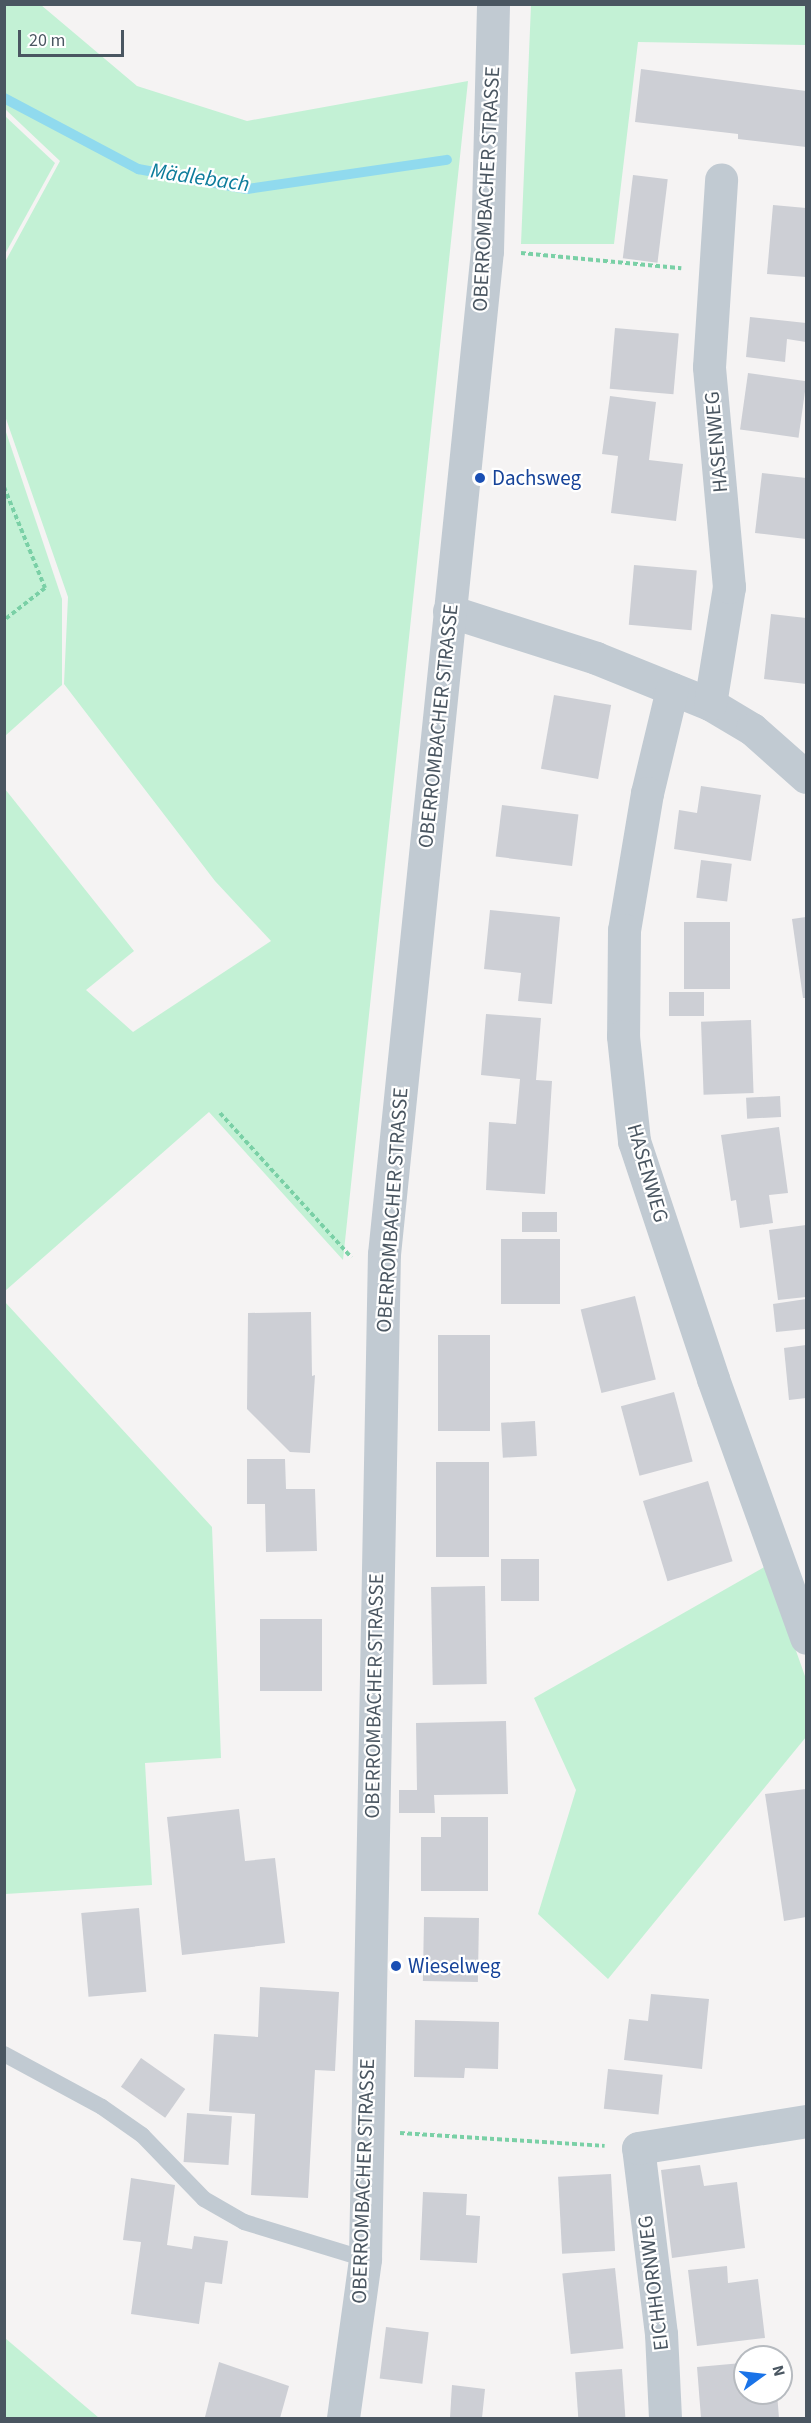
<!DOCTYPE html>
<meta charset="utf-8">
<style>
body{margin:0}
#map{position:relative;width:811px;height:2423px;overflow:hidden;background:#f5f3f3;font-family:"Source Sans 3",sans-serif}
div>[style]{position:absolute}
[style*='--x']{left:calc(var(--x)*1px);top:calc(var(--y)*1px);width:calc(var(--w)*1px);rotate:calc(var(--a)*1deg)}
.green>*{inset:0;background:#c3f1d5}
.stream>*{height:10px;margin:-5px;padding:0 5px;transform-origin:5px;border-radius:5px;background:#90daee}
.building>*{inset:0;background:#cdcfd5;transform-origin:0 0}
.path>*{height:4px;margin-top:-2px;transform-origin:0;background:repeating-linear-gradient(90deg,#7ad0a6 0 4.5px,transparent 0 7.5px)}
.service>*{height:16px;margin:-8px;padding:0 8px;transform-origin:8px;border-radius:8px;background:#c1cad2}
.minor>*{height:33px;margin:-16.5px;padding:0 16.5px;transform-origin:16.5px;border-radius:16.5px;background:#c1cad2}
.tertiary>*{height:33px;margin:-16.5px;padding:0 16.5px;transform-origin:16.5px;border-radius:16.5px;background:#c1cad2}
.dots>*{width:16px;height:16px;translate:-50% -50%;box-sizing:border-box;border:3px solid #fff;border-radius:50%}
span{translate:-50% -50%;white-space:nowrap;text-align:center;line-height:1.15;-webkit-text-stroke:4.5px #fff;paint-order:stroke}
.street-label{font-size:21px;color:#4a5661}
.transit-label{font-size:21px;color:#164399}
.left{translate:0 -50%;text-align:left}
.water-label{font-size:22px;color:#0c7c9b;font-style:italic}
.frame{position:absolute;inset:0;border:6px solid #4a5661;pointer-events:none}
.north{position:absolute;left:733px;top:2345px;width:60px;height:60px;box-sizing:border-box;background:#fff;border:2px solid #b7bbc0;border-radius:50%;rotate:75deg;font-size:16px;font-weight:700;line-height:24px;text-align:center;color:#4a5661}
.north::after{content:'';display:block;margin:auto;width:21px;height:27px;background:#1a73e8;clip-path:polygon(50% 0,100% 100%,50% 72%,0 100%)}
.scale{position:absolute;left:18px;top:30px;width:106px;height:27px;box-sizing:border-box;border:3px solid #4a5661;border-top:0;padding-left:8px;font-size:18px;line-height:21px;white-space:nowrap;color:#4a5661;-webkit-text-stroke:4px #fff;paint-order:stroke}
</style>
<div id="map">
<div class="green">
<i style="clip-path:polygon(5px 4px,41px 5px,137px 86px,247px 121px,468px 81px,343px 1260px,209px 1112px,5px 1291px,5px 789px,134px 951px,86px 990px,133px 1032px,271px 941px,215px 881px,64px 684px,68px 597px,4px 413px,5px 262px,60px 161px,5px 109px)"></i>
<i style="clip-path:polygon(531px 5px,806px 5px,806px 45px,638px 42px,614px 244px,521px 244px)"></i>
<i style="clip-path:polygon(5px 116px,55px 163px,5px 254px)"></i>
<i style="clip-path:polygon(5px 429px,62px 599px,62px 685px,5px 736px)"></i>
<i style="clip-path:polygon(5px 1302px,212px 1527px,221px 1758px,145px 1763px,152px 1885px,5px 1894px)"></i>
<i style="clip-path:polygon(766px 1566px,806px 1679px,806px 1737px,608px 1979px,538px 1914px,576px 1790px,534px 1698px)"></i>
<i style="clip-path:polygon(5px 2338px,99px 2418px,5px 2418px)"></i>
</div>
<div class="stream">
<i style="--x:4;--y:98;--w:152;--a:27.9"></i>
<i style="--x:138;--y:169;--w:111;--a:10.4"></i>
<i style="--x:247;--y:189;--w:202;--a:-8.3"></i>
</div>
<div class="building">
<i style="clip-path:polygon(641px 69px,806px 91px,806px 147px,738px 139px,738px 134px,635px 122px)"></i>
<i style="left:633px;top:175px;width:35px;height:84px;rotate:7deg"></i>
<i style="clip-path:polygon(773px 205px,806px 208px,806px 277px,767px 274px)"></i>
<i style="clip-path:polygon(750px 317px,806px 323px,806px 342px,787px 339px,785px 362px,746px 357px)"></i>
<i style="left:615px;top:328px;width:64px;height:61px;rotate:5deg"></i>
<i style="left:748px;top:373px;width:59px;height:57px;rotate:8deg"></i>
<i style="clip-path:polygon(610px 396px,656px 402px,649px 460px,683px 464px,676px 521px,611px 513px,618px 456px,602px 454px)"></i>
<i style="clip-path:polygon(762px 473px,806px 478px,806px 539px,755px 533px)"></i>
<i style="left:634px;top:565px;width:63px;height:60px;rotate:5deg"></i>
<i style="clip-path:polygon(771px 614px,806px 618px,806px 684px,764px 679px)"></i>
<i style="left:554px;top:695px;width:58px;height:75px;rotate:10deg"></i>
<i style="clip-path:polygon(701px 786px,761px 795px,751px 861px,674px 849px,679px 810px,697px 813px)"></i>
<i style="left:502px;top:805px;width:77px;height:52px;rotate:7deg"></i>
<i style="left:701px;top:860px;width:31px;height:38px;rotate:7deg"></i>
<i style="clip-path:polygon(490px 910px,560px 917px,552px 1004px,518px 1001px,521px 973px,484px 969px)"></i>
<i style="clip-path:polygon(806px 917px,806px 998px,803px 998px,792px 919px)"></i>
<i style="left:684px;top:922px;width:46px;height:67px"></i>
<i style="left:669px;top:992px;width:35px;height:24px"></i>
<i style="clip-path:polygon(486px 1014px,541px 1018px,536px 1080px,552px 1081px,545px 1194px,486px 1190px,489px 1122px,516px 1124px,520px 1079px,481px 1075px)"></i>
<i style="left:751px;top:1020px;width:73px;height:50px;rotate:88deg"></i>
<i style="left:780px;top:1096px;width:21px;height:34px;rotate:87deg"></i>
<i style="clip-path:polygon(779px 1127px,788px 1193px,769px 1195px,773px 1223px,740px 1228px,736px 1200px,731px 1201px,721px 1135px)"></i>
<i style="left:522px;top:1212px;width:35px;height:20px"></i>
<i style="clip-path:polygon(806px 1225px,806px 1297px,778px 1300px,769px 1230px)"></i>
<i style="left:501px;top:1239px;width:59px;height:65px"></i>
<i style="left:635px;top:1296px;width:86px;height:56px;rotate:76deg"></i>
<i style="clip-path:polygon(806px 1299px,806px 1329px,776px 1332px,773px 1304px)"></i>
<i style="clip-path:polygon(311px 1312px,312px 1376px,315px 1375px,310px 1453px,290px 1452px,247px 1409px,248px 1313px)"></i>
<i style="left:438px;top:1335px;width:52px;height:96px"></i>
<i style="clip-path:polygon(806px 1345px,806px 1398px,789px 1400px,784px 1348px)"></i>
<i style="left:674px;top:1392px;width:72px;height:55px;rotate:75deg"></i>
<i style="left:535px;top:1421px;width:35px;height:34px;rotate:87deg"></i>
<i style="clip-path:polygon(247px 1459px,285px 1459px,286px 1489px,315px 1489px,317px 1551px,266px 1552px,265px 1504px,247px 1504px)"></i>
<i style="left:436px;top:1462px;width:53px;height:95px"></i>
<i style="left:708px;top:1481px;width:84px;height:68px;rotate:73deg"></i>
<i style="left:501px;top:1559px;width:38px;height:42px"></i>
<i style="left:485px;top:1586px;width:98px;height:54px;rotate:89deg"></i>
<i style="left:260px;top:1619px;width:62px;height:72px"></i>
<i style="clip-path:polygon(506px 1721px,508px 1794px,434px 1795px,435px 1813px,399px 1813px,399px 1790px,417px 1790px,416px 1723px)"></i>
<i style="clip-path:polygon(806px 1789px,806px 1917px,784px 1921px,765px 1794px)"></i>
<i style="clip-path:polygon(239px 1809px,245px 1861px,275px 1858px,285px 1943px,182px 1955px,167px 1817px)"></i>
<i style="clip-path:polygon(441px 1817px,488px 1817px,488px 1891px,421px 1891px,421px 1837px,441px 1837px)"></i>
<i style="left:139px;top:1908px;width:84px;height:58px;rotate:85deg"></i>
<i style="left:424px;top:1917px;width:55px;height:64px;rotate:1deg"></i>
<i style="clip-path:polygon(260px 1987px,339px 1992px,335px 2071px,315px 2070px,308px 2198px,251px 2195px,255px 2114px,209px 2111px,214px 2034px,258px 2037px)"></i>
<i style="clip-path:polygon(651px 1994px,709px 1999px,702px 2069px,624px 2060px,629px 2019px,648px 2021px)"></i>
<i style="clip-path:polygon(415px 2020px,499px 2022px,498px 2069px,465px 2068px,464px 2078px,414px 2077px)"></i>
<i style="left:141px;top:2058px;width:54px;height:35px;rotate:35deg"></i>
<i style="left:608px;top:2069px;width:55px;height:40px;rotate:6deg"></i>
<i style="left:187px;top:2113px;width:45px;height:49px;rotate:4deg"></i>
<i style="clip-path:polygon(700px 2165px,704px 2186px,737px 2182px,745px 2248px,672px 2258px,661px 2170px)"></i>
<i style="left:611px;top:2174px;width:77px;height:53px;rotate:87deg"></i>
<i style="clip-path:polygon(131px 2178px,175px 2185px,167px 2245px,192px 2249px,194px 2236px,228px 2241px,222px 2284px,205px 2282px,199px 2324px,131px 2314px,141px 2242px,123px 2240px)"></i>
<i style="clip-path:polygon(423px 2192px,467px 2194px,466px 2215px,480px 2216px,477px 2263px,420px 2260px)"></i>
<i style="clip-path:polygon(727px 2266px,728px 2283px,758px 2279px,765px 2338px,697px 2346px,688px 2270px)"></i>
<i style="left:615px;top:2268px;width:81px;height:53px;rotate:84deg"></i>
<i style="left:386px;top:2327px;width:43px;height:52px;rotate:7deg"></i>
<i style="clip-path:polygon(219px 2362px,289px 2386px,280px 2418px,205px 2417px)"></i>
<i style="clip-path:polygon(742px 2363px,745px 2395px,777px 2393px,779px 2418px,701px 2418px,697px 2367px)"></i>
<i style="left:622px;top:2369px;width:49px;height:47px;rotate:86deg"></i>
<i style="clip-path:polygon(452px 2385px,485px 2389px,482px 2418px,450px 2418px)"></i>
</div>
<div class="path">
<i style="--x:521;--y:253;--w:161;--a:5.4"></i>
<i style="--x:4;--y:487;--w:109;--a:67.9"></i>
<i style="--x:45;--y:588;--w:52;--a:142"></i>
<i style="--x:220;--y:1113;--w:195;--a:47.7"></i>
<i style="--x:400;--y:2133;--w:205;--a:3.6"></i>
</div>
<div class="service">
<i style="--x:4;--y:2054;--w:111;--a:28.4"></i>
<i style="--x:102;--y:2107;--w:49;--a:35"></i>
<i style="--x:142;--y:2135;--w:89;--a:45.9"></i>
<i style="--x:204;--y:2199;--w:46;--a:29.9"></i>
<i style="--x:244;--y:2222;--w:127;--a:17"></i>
</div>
<div class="minor">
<i style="--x:449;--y:611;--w:154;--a:17.7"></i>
<i style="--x:596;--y:658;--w:123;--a:22"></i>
<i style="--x:710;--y:704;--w:49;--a:30.8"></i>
<i style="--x:752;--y:729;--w:72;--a:41.6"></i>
<i style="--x:672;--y:689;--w:107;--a:103.5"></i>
<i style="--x:647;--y:793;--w:139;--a:99.5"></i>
<i style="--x:624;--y:930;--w:106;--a:90.5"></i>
<i style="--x:623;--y:1036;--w:106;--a:84"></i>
<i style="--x:634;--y:1141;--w:251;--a:71.6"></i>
<i style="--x:713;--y:1379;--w:275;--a:70.2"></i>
<i style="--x:710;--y:704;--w:119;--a:-80.8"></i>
<i style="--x:729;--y:587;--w:221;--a:-95.2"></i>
<i style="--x:709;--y:367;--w:188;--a:-86.3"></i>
<i style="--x:665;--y:2418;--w:84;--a:-92.7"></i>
<i style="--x:661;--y:2334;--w:187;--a:-97"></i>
<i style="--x:638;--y:2148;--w:170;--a:-9.1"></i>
</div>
<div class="tertiary">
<i style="--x:343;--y:2418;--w:161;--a:-82.1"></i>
<i style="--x:365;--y:2259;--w:1005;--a:-88.92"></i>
<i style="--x:384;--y:1254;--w:1008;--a:-84.14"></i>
<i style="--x:487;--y:251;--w:247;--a:-88.6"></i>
</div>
<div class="dots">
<i style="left:480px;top:478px;background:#1a4fb4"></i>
<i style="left:396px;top:1966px;background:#1a4fb4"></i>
</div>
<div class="street-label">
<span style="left:486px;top:189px;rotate:-87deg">OBERROMBACHER STRASSE</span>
<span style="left:716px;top:442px;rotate:-95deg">HASENWEG</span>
<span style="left:438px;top:726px;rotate:-84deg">OBERROMBACHER STRASSE</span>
<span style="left:648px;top:1173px;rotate:74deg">HASENWEG</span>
<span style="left:392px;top:1210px;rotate:-86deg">OBERROMBACHER STRASSE</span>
<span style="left:374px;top:1696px;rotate:-89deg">OBERROMBACHER STRASSE</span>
<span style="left:363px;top:2181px;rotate:-88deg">OBERROMBACHER STRASSE</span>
<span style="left:653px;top:2283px;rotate:-97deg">EICHHORNWEG</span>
</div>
<div class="transit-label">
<span class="left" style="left:492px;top:478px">Dachsweg</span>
<span class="left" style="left:408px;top:1966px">Wieselweg</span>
</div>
<div class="water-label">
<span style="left:200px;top:178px;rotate:8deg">Mädlebach</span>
</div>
<div class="frame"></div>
<div class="north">N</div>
<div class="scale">20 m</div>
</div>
